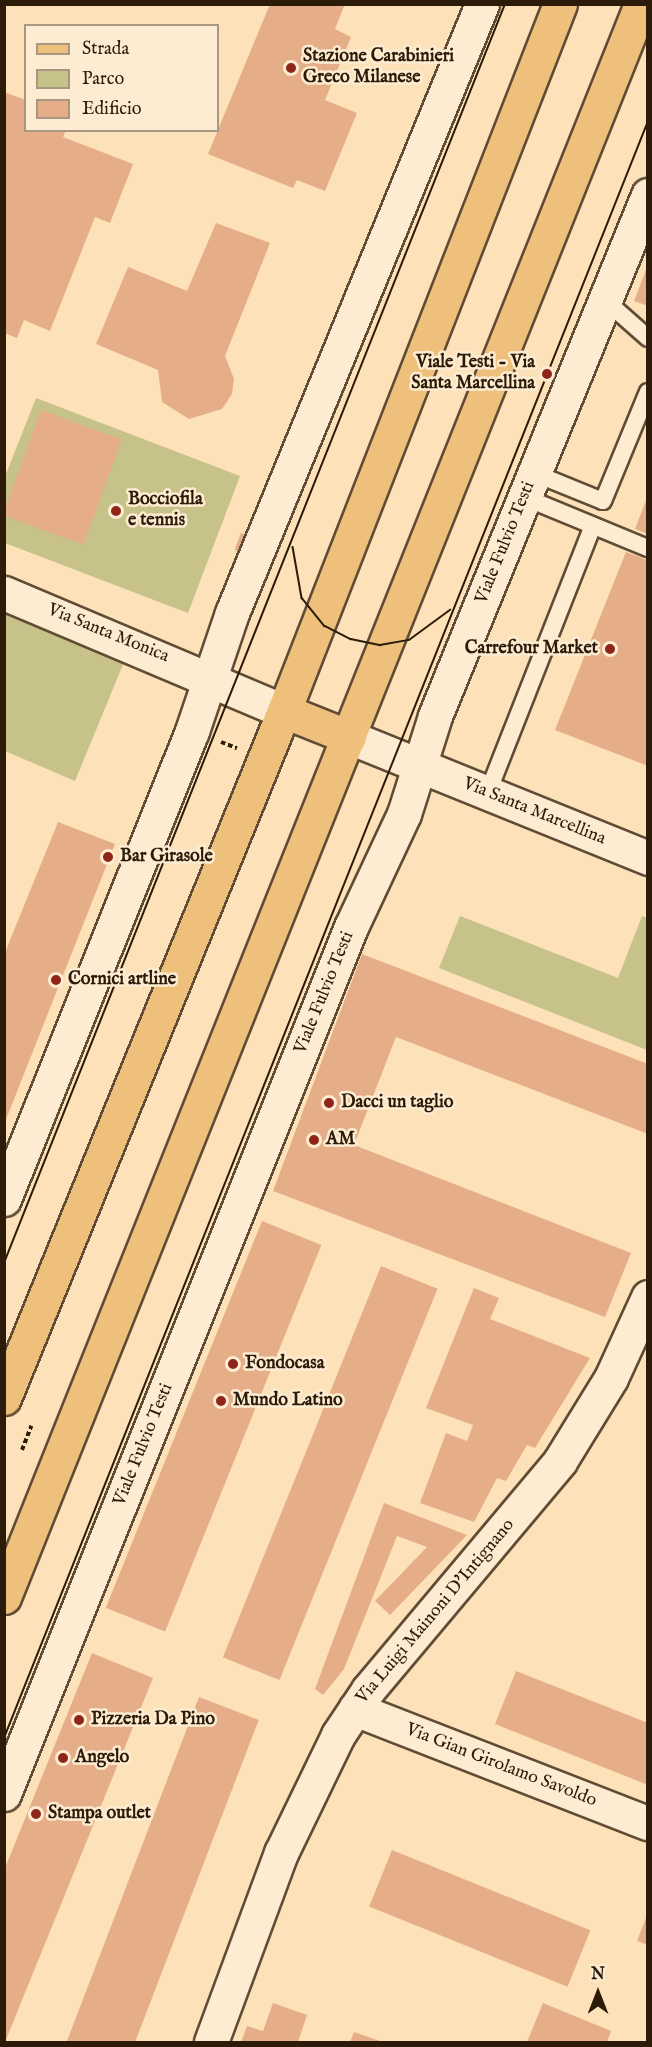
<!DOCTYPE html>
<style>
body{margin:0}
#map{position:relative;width:652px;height:2047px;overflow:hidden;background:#fce1b9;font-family:"IM FELL English",serif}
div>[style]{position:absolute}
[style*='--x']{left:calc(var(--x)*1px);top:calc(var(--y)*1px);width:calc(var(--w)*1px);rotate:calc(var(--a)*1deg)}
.green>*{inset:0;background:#c7c18a}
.building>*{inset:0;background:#e6ae88;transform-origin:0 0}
.path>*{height:4px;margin-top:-2px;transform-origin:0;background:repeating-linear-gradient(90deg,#2c1b08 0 4.5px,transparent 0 7.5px)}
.roads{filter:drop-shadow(2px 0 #604c34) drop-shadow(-2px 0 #604c34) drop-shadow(0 2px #604c34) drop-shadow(0 -2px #604c34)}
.lane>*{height:16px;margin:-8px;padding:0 8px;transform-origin:8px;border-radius:8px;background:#fdecd2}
.street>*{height:33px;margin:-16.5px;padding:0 16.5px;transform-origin:16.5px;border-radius:16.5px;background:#fdecd2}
.primary>*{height:33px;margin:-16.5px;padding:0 16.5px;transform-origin:16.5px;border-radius:16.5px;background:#eec07c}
.tram>*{height:1.5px;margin:-0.75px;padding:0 0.75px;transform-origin:0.75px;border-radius:0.75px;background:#2c1b08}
.dots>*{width:16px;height:16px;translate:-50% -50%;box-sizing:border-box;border:3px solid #fdecd2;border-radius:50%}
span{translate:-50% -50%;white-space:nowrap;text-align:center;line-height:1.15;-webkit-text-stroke:5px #fdecd2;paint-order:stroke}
.poi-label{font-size:18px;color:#2c1b08;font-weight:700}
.left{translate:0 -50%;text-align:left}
.right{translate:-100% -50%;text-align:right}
.street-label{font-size:18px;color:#2c1b08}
.frame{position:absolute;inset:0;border:6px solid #2c1b08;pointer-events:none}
.legend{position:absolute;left:24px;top:24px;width:195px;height:108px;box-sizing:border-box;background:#fdecd2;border:2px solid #a99881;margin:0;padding:8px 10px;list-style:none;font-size:18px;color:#2c1b08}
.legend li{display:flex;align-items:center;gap:12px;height:30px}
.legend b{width:30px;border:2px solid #a99881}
.north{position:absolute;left:568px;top:1963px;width:60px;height:60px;-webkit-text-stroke:4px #fdecd2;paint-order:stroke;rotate:0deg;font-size:16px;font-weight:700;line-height:24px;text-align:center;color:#2c1b08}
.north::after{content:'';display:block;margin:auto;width:21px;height:27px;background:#2c1b08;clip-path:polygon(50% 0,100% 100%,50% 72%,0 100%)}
</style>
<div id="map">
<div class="green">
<i style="clip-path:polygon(36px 398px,240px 476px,188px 613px,5px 543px,4px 479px)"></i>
<i style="clip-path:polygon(4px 599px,129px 650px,75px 781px,5px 751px)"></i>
<i style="clip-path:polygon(460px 916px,618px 978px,642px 916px,647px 918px,647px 1050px,439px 968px)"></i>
</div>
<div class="building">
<i style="clip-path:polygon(270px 4px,345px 4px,335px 29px,351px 37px,325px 100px,357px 113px,325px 191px,297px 180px,293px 188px,208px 154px)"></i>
<i style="clip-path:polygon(4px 92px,26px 100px,26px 130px,66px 130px,63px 137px,133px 164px,110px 223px,95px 217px,50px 331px,24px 320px,17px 338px,4px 333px)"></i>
<i style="clip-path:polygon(216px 223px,270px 243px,225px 356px,234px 379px,232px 394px,222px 409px,189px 419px,162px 402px,158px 370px,96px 344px,128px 267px,187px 291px)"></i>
<i style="clip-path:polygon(647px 267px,648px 267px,648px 306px,634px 301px)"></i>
<i style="left:41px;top:410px;width:86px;height:112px;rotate:20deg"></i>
<i style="clip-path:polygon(647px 498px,648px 498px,648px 534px,635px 529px)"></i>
<i style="left:241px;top:533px;width:9px;height:18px;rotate:21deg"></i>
<i style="clip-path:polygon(626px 552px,648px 560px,648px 766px,555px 730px)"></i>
<i style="clip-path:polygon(58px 822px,115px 844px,5px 1122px,4px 955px)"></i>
<i style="clip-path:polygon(362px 954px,648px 1064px,648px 1134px,396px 1037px,354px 1145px,631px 1253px,605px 1317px,273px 1191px)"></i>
<i style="left:262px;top:1221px;width:64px;height:417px;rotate:22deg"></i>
<i style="left:381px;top:1266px;width:61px;height:422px;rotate:22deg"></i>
<i style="clip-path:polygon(474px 1288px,499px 1298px,490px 1319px,590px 1358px,535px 1448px,527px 1445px,506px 1481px,497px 1478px,474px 1522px,420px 1503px,446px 1433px,467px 1441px,473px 1425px,426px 1408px)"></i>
<i style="clip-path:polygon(384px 1503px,467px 1535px,390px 1615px,375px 1601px,427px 1547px,397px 1536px,344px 1669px,323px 1695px,315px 1689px)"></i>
<i style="clip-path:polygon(92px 1653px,153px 1678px,5px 2042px,5px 1868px)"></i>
<i style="clip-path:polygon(516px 1671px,648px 1723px,648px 1785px,495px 1724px)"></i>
<i style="left:199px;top:1697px;width:64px;height:371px;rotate:21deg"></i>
<i style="left:392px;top:1850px;width:214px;height:61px;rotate:22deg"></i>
<i style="clip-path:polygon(647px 1915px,648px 1915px,648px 1945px,637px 1941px)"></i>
<i style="clip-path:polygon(273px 2003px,307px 2015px,298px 2042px,241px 2042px,247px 2026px,263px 2031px)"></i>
<i style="clip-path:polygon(543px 2003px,611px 2031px,607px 2042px,527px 2042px)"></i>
<i style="clip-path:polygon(354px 2032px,383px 2042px,350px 2042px)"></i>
</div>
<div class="path">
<i style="--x:221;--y:742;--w:17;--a:21"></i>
<i style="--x:22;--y:1450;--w:26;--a:-69"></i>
</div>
<div class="roads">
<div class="lane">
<i style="--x:605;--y:300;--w:57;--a:41.5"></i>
<i style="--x:534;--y:473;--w:74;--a:22.1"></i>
<i style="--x:603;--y:501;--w:118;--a:-67.6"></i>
<i style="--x:524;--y:497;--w:134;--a:22.4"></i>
<i style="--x:488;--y:792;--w:286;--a:-68.5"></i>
</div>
<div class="street">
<i style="--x:4;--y:593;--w:304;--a:22.9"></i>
<i style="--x:349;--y:737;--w:323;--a:22"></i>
<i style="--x:4;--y:1199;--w:504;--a:-68.11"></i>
<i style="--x:192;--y:731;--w:125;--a:-71.3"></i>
<i style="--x:232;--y:613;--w:658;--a:-67.68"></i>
<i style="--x:355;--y:1709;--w:314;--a:21.3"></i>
<i style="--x:4;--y:1794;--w:934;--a:-68.19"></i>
<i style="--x:351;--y:927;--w:125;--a:-64.9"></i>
<i style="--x:404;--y:814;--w:103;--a:-72.4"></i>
<i style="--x:435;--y:716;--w:563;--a:-67.76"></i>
<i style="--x:211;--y:2042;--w:202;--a:-69.7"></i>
<i style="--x:281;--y:1853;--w:131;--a:-64.2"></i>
<i style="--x:338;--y:1735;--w:54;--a:-56.3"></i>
<i style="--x:368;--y:1690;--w:299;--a:-50"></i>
<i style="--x:560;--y:1461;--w:97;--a:-58.4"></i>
<i style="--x:611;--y:1378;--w:89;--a:-65.4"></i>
</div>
<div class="primary">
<i style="--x:284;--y:711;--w:70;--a:21.8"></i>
<i style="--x:4;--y:1398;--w:742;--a:-67.83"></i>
<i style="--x:284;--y:711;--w:759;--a:-68.68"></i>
<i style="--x:4;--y:1597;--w:1716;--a:-68.2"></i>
</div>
</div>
<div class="tram">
<i style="--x:293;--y:547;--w:52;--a:80"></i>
<i style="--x:302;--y:598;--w:36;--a:51"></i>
<i style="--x:325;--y:626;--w:29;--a:27"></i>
<i style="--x:351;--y:639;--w:30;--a:12"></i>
<i style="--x:380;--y:645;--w:29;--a:-10"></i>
<i style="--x:409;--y:640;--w:51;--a:-36.2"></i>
<i style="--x:4;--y:1263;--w:1355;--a:-68.3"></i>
<i style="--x:4;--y:1738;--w:1741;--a:-68.28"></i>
</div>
<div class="dots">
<i style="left:291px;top:68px;background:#8f2418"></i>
<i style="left:547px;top:374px;background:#8f2418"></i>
<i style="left:116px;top:511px;background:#8f2418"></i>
<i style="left:610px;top:649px;background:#8f2418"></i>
<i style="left:108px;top:857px;background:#8f2418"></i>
<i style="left:56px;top:980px;background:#8f2418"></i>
<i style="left:329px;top:1103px;background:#8f2418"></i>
<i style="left:314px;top:1140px;background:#8f2418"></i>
<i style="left:233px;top:1364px;background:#8f2418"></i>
<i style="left:221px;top:1401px;background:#8f2418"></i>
<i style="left:79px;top:1720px;background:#8f2418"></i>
<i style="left:63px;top:1758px;background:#8f2418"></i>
<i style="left:36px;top:1814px;background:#8f2418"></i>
</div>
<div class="poi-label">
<span class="left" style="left:303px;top:68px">Stazione Carabinieri<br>Greco Milanese</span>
<span class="right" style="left:535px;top:374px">Viale Testi - Via<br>Santa Marcellina</span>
<span class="left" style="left:128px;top:511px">Bocciofila<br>e tennis</span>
<span class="right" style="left:598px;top:649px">Carrefour Market</span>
<span class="left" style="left:120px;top:857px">Bar Girasole</span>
<span class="left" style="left:68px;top:980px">Cornici artline</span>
<span class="left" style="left:341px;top:1103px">Dacci un taglio</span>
<span class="left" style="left:326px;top:1140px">AM</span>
<span class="left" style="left:245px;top:1364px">Fondocasa</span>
<span class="left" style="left:233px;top:1401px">Mundo Latino</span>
<span class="left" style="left:91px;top:1720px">Pizzeria Da Pino</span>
<span class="left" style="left:75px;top:1758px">Angelo</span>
<span class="left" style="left:48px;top:1814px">Stampa outlet</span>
</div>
<div class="street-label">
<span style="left:506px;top:543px;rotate:-68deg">Viale Fulvio Testi</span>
<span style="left:108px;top:634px;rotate:22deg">Via Santa Monica</span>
<span style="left:534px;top:812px;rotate:22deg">Via Santa Marcellina</span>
<span style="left:325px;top:993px;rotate:-68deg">Viale Fulvio Testi</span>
<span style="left:144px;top:1445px;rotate:-68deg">Viale Fulvio Testi</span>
<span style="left:436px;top:1612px;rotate:-50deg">Via Luigi Mainoni D'Intignano</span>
<span style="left:501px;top:1766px;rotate:21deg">Via Gian Girolamo Savoldo</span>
</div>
<div class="frame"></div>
<ul class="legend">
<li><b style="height:8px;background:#eec07c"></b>Strada</li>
<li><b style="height:16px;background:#c7c18a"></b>Parco</li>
<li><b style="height:16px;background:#e6ae88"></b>Edificio</li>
</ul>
<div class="north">N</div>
</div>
